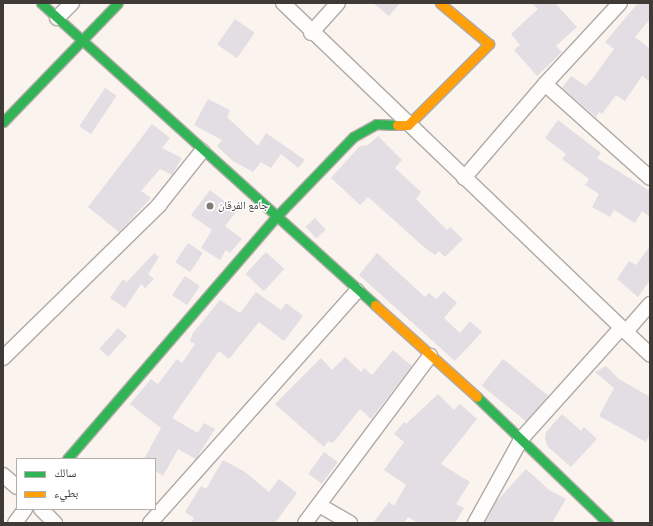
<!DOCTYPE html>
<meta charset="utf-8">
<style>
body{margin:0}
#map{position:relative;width:653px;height:526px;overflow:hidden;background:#faf3ee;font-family:"Nunito Sans","Noto Naskh Arabic",sans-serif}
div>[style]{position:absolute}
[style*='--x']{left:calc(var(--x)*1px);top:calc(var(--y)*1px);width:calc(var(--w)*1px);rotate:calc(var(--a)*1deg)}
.building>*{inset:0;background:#e3dee3;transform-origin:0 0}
.roads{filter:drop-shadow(1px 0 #b0aaa6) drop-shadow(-1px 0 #b0aaa6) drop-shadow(0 1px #b0aaa6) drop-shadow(0 -1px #b0aaa6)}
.street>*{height:14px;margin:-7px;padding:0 7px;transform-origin:7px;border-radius:7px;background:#fefdfc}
.fast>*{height:9px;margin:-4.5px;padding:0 4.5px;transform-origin:4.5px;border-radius:4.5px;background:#30b455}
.slow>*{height:9px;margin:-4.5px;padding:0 4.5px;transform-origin:4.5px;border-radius:4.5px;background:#ff9f0a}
.dots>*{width:11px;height:11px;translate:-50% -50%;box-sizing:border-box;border:2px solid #fff;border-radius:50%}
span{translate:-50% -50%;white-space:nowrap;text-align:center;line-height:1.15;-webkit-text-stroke:3px #fff;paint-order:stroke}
.poi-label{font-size:11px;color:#403a36}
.left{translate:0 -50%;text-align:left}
.frame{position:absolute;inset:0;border:4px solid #403a36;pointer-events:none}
.legend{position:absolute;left:16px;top:458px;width:140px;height:52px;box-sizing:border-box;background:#fff;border:1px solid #b3b0af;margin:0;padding:5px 7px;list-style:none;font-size:12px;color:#403a36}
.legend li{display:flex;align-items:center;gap:8px;height:20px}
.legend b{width:20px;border:1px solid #b3b0af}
</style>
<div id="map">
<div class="building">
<i style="clip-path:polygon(373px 3px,400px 3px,389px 16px)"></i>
<i style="clip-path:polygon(531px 3px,555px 3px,577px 27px,556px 46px,562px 52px,537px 76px,514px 50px,520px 45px,511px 34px,538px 9px)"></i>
<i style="clip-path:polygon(638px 3px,650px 3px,650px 19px,635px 37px,650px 49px,650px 82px,642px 76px,625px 101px,616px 95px,602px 114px,599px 112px,596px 117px,562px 88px,571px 76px,586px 86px,595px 75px,614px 49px,605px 42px)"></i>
<i style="left:235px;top:19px;width:24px;height:31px;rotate:35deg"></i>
<i style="left:105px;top:88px;width:14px;height:46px;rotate:34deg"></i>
<i style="clip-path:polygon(208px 99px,230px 110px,227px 117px,258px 146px,266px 133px,305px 160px,298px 168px,281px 154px,271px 168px,261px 162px,253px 172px,233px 161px,217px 146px,222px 140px,194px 125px)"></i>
<i style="clip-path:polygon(558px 120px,601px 153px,597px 158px,650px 191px,650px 217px,642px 211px,635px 223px,614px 210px,610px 217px,592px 207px,599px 194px,585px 185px,589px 179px,562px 159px,566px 154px,545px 138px)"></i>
<i style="clip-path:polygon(152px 124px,170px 138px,162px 148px,182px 158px,172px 175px,160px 169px,141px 191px,151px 198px,119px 232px,88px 207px)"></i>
<i style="clip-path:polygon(378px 136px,402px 160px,395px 168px,421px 192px,416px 199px,447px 230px,450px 227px,463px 239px,445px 257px,439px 251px,435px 255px,424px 247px,368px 197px,360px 205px,331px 178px,360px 146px,368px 145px)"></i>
<i style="clip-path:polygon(210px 190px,237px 211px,225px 226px,242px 239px,230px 253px,226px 250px,220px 260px,201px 248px,212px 230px,191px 215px)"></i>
<i style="left:315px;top:218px;width:16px;height:13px;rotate:47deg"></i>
<i style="left:188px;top:243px;width:18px;height:23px;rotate:34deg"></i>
<i style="clip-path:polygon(650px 246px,650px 280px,638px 297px,617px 279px,629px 261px,636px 265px)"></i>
<i style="left:266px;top:252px;width:25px;height:30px;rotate:43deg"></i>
<i style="clip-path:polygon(154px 253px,159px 257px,148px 274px,154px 279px,145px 288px,141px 284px,125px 308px,110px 298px,123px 279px,127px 282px)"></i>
<i style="clip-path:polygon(377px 253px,425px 297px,429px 293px,436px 299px,444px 291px,457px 303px,444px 318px,460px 333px,470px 321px,482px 332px,455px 361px,359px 275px)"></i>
<i style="left:185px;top:276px;width:18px;height:23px;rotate:34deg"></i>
<i style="clip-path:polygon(256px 292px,281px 310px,286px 303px,303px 316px,284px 341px,259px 322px,229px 359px,219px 351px,172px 418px,198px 433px,204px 423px,215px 429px,196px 459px,178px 449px,163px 476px,155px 471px,155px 459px,144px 459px,161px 428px,130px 404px,151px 379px,158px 384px,177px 359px,182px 363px,195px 344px,190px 341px,193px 333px,220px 300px,240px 313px)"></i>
<i style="left:118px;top:328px;width:12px;height:28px;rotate:42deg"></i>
<i style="clip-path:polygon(393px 350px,412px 366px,371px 419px,360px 409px,333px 443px,328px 441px,324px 447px,275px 404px,321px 358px,332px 370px,345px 357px,361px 372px,364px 368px,372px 375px)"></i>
<i style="left:503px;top:359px;width:58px;height:34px;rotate:39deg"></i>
<i style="clip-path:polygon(606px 366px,619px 379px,650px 397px,650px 434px,646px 442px,599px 416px,614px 388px,595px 372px)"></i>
<i style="clip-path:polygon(438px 394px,454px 410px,460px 404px,477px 419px,441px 464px,470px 482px,456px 504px,464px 508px,455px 523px,418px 523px,408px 517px,404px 523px,373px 523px,389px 502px,394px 506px,406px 485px,384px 470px,404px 442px,394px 434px,404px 422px,406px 424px)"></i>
<i style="clip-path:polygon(562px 414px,581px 431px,584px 427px,597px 439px,571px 467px,548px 447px,545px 439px,546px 432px)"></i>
<i style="left:324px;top:452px;width:17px;height:27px;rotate:36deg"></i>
<i style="clip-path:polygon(223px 460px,245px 472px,269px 492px,279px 479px,297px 493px,275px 523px,191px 523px,194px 518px,185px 512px,201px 486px,206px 489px)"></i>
<i style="clip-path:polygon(526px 469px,549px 490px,566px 499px,552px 523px,485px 523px,496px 502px)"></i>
</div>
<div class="roads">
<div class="street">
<i style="--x:283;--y:3;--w:475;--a:43.8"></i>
<i style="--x:620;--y:3;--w:110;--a:132.8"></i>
<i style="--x:545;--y:84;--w:141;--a:41.8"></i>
<i style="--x:57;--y:18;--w:21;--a:-45"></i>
<i style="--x:311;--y:33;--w:40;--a:-48"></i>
<i style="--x:464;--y:178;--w:124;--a:-49.2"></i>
<i style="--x:650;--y:304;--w:37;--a:131"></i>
<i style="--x:626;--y:332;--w:33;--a:43"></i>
<i style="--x:3;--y:358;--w:219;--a:-44.4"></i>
<i style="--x:159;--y:205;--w:69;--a:-51.5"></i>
<i style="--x:3;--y:475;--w:18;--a:41"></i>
<i style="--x:319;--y:505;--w:36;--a:30"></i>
<i style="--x:41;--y:509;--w:20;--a:45"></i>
<i style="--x:15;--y:523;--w:17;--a:-54"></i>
<i style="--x:150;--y:523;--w:311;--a:-48.3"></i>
<i style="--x:305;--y:523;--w:209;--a:-53.2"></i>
<i style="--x:475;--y:523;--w:97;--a:-61.1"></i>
<i style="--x:522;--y:438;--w:148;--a:-48"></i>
</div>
<div class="fast">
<i style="--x:41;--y:3;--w:450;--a:42.1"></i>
<i style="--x:3;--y:122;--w:165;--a:-46"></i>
<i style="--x:477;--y:397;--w:182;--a:43.9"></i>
<i style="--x:67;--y:459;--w:320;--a:-49.2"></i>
<i style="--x:276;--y:217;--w:111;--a:-46.1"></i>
<i style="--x:353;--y:137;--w:26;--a:-29"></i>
<i style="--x:376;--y:124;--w:21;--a:3"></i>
</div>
<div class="slow">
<i style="--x:397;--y:125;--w:11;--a:0"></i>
<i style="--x:408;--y:125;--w:115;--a:-45"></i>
<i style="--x:489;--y:44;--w:64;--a:-140.1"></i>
<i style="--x:375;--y:305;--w:137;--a:42"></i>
</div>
</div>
<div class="dots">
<i style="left:210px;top:206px;background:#817b76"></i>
</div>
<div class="poi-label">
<span class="left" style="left:218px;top:206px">جامع الفرقان</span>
</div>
<div class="frame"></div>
<ul class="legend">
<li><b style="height:5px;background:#30b455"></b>سالك</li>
<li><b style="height:5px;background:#ff9f0a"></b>بطيء</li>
</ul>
</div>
